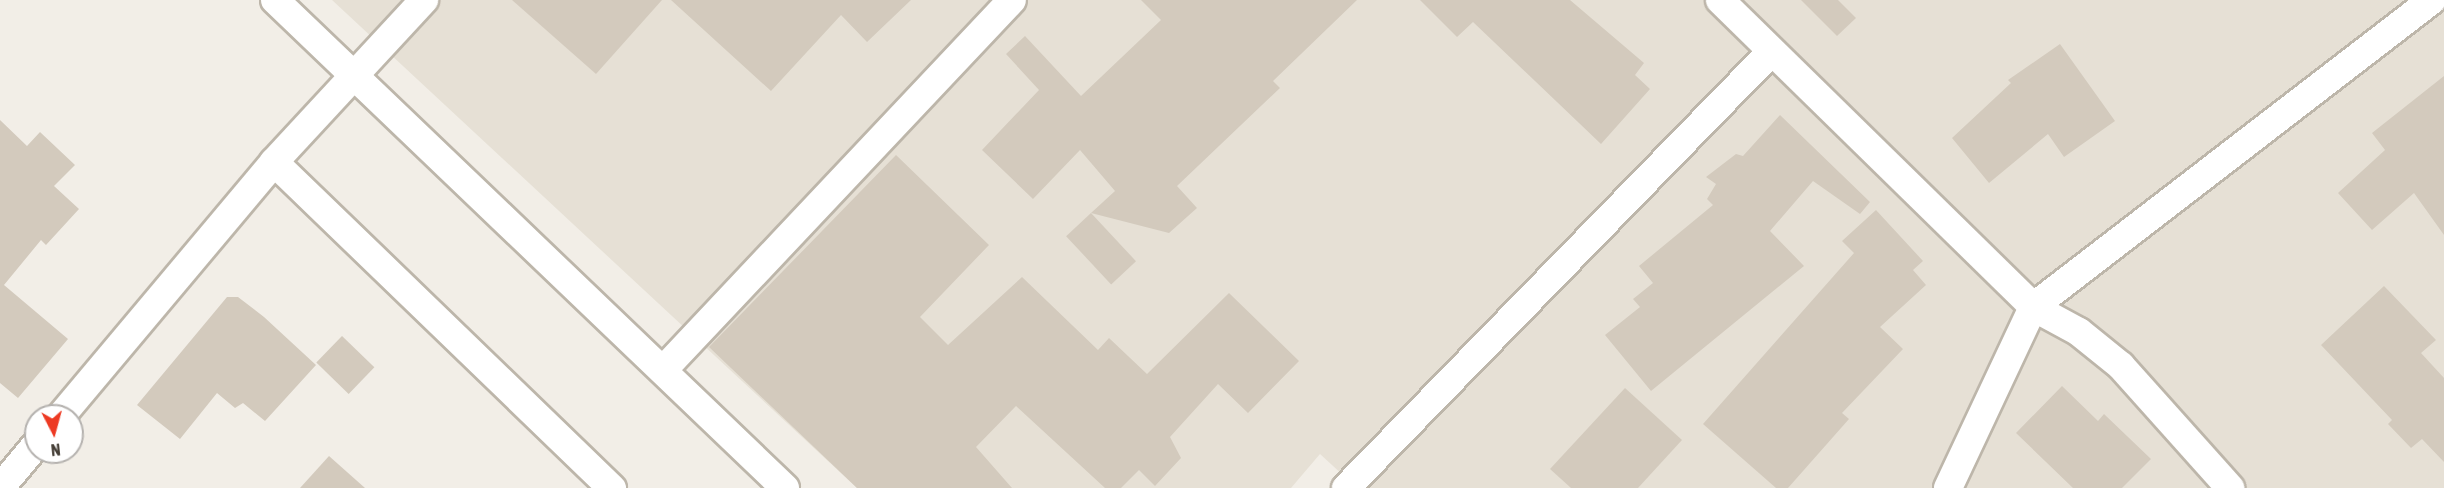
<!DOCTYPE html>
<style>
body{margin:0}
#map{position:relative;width:2444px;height:488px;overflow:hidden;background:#f2eee7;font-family:"Asap Condensed",sans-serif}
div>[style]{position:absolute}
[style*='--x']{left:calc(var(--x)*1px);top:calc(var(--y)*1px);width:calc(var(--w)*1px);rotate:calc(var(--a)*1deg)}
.residential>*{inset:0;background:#e6e0d5}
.building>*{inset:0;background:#d3cabd;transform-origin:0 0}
.roads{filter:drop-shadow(2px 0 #bdb6aa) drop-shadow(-2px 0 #bdb6aa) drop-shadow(0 2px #bdb6aa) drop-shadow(0 -2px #bdb6aa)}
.minor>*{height:28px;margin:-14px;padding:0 14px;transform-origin:14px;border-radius:14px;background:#fff}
span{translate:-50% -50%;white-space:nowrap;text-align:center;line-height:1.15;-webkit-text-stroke:6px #fff;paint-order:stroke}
.north{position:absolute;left:24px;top:404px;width:60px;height:60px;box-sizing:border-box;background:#fff;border:2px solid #b5b2af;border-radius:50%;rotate:174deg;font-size:16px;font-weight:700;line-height:24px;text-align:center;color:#453e36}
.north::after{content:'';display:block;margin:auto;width:21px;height:27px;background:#ed3a23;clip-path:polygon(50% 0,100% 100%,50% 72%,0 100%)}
</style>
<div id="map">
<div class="residential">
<i style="clip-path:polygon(332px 0,2444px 0,2444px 488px,1357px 488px,1320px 454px,1291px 488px,857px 488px)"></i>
</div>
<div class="building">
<i style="clip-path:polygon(512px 0,662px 0,596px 74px)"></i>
<i style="clip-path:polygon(671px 0,911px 0,867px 42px,841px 15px,771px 91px)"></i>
<i style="clip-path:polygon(1141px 0,1357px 0,1273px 81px,1280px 88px,1177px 186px,1197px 208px,1169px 233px,1091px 213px,1115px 191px,1080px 150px,1033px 199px,982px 150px,1039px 90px,1006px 54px,1025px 36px,1081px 96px,1161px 20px)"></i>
<i style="clip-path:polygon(1420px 0,1570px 0,1644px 63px,1635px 75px,1650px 89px,1601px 144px,1473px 22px,1457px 37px)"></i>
<i style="clip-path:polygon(1801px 0,1838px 0,1856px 18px,1837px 36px)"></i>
<i style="clip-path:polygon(2060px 44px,2115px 121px,2064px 157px,2048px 134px,1989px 183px,1952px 138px,2011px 83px,2008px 80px)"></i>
<i style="clip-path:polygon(2444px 76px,2444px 235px,2414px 193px,2372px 230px,2338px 193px,2385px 150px,2372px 133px)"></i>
<i style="clip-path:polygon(1780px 115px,1870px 202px,1860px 214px,1813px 181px,1770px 231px,1804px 266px,1651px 391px,1605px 335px,1640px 307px,1633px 299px,1653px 283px,1639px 266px,1713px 205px,1707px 199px,1716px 184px,1706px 177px,1736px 154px,1743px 156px)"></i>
<i style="clip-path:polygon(0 120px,27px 146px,40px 132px,75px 165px,54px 186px,79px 209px,46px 245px,41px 240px,4px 285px,68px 339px,18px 398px,0 383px)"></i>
<i style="clip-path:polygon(896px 155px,989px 245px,920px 317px,948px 345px,1022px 277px,1098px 350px,1109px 338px,1147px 374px,1229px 293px,1299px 361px,1248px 413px,1218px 384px,1170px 437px,1181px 458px,1155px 486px,1139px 470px,1121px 488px,1105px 488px,1016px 406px,976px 447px,1012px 488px,857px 488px,709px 347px)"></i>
<i style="clip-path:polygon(1876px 210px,1923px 261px,1913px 270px,1926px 285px,1880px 327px,1903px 349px,1842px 413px,1849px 419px,1788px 488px,1776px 488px,1703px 424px,1854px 253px,1842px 241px)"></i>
<i style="left:1091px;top:213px;width:66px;height:34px;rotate:47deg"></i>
<i style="clip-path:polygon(2384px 286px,2436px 340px,2421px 353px,2444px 378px,2444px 462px,2422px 439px,2411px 448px,2388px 424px,2392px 420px,2321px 345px)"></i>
<i style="clip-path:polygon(227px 297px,238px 297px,264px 317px,316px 365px,265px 421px,243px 403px,235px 408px,217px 393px,180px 439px,137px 405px)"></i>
<i style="left:342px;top:336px;width:45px;height:37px;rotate:44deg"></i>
<i style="clip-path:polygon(2062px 386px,2098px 421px,2104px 414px,2151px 459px,2122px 488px,2073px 488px,2016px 433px)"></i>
<i style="clip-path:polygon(1625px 388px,1682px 440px,1638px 488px,1571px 488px,1550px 469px)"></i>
<i style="clip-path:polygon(329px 456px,365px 488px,300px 488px)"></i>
</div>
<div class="roads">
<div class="minor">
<i style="--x:275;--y:0;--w:706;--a:43.74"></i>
<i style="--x:1720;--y:0;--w:438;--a:44.4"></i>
<i style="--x:2033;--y:307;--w:52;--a:28.5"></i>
<i style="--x:2079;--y:332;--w:54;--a:39"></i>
<i style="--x:2121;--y:366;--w:164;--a:48.2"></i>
<i style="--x:274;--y:162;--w:470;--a:44"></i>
<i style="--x:664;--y:369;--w:507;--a:-46.68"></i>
<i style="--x:61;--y:416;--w:331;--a:-50"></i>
<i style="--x:274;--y:162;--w:221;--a:-47.2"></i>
<i style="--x:0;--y:488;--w:56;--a:-50.1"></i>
<i style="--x:1346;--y:488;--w:609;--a:-45.73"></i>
<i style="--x:1948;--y:488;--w:200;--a:-64.8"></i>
<i style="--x:2033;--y:307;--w:503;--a:-37.58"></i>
</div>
</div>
<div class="north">N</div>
</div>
